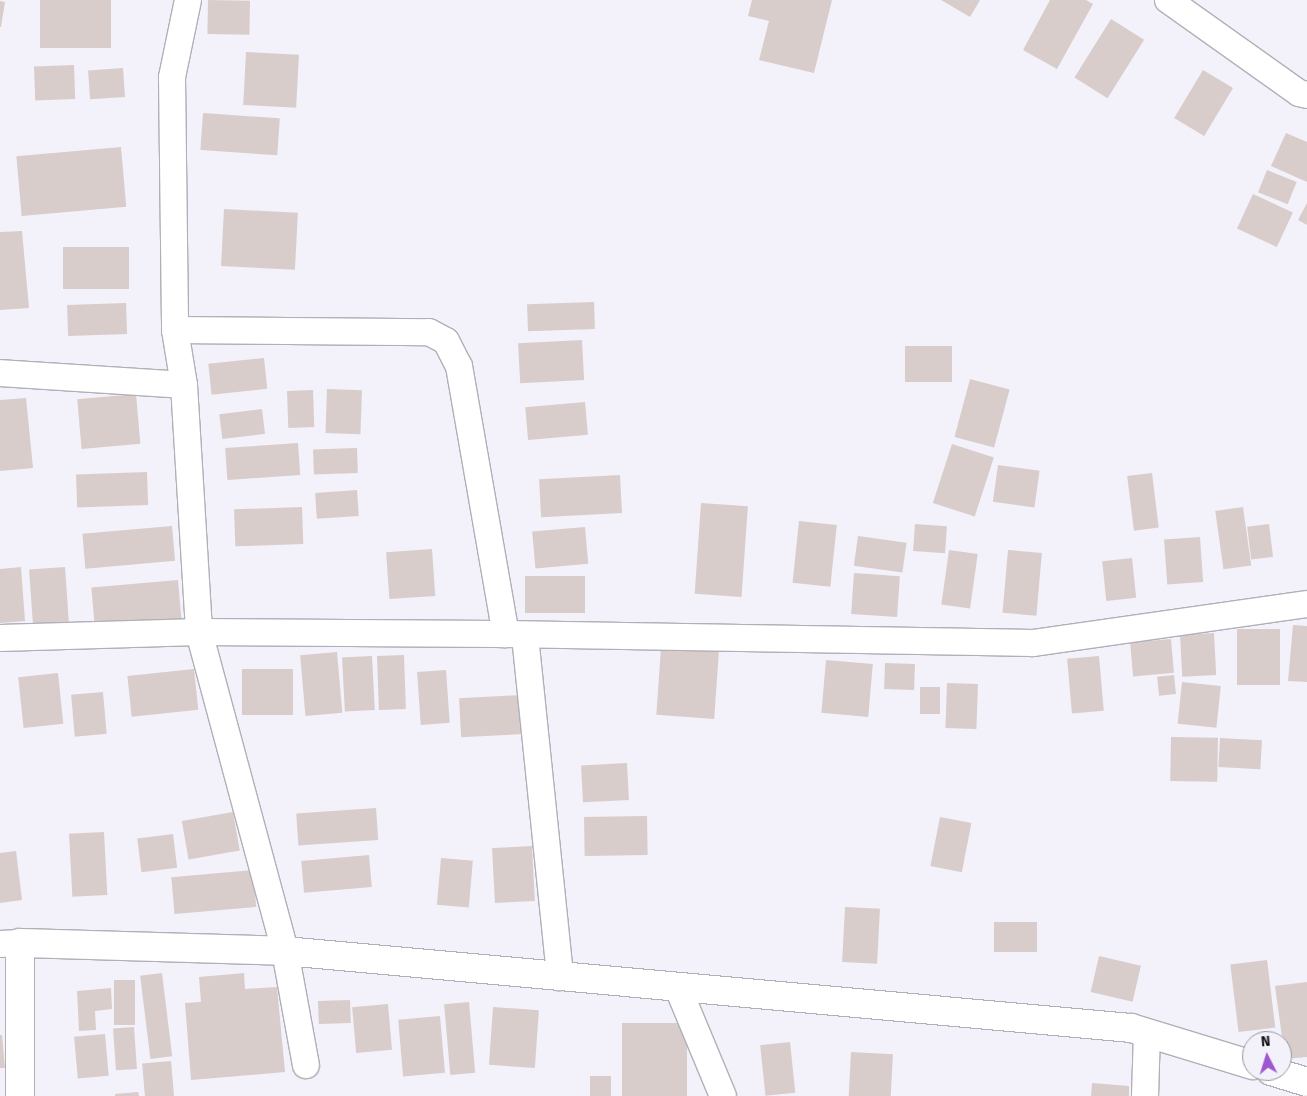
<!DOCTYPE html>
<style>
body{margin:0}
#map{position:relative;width:1307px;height:1096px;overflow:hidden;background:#f3f1fa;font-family:"Fira Sans",sans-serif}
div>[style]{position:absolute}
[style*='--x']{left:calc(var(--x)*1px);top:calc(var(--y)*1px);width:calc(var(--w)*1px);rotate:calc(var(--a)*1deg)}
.building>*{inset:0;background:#d8cdcb;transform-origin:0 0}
.roads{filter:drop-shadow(1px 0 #b1afb7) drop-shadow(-1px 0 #b1afb7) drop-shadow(0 1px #b1afb7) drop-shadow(0 -1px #b1afb7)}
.minor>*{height:26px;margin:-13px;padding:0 13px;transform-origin:13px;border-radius:13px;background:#fff}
.tertiary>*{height:28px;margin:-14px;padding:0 14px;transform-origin:14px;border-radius:14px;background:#fff}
span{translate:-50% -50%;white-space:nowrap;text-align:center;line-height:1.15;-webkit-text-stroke:4px #f3f1fa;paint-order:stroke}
.north{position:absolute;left:1242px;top:1031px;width:50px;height:50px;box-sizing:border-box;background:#f3f1fa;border:1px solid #98979d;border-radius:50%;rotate:355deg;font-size:14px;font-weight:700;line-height:20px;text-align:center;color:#100f12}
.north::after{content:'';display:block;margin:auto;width:18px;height:22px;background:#9d58cd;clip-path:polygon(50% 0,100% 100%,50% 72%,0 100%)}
</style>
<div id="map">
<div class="building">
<i style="left:40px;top:0;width:71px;height:48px"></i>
<i style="left:208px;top:0;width:42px;height:34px;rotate:1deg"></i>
<i style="clip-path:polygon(752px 0,832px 0,814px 73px,759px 60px,769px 21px,748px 16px)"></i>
<i style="clip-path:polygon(941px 0,980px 0,970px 17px)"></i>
<i style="clip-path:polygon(1050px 0,1086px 0,1093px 4px,1057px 69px,1023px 50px)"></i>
<i style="clip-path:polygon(0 1px,5px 2px,1px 27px,0 27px)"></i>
<i style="left:1111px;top:19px;width:39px;height:69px;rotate:32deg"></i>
<i style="left:246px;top:52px;width:53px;height:53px;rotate:3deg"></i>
<i style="left:74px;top:65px;width:34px;height:40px;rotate:88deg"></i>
<i style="left:123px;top:68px;width:29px;height:35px;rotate:86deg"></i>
<i style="left:1203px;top:70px;width:35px;height:56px;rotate:31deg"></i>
<i style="left:203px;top:113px;width:77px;height:37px;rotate:4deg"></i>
<i style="clip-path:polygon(1286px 133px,1307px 142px,1307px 182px,1271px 166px)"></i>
<i style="left:121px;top:147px;width:60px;height:105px;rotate:85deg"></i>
<i style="left:1267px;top:170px;width:32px;height:24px;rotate:22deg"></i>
<i style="left:1253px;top:194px;width:44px;height:38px;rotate:25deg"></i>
<i style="clip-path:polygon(1307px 203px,1307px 225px,1298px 220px)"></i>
<i style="left:224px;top:209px;width:74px;height:57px;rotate:3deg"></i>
<i style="clip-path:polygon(22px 231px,29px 308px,0 310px,0 232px)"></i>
<i style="left:129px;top:247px;width:42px;height:66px;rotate:90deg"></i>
<i style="left:594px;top:302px;width:27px;height:67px;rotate:88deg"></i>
<i style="left:126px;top:303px;width:31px;height:59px;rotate:88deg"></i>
<i style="left:582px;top:340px;width:40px;height:64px;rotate:87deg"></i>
<i style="left:905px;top:346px;width:47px;height:36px"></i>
<i style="left:264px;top:358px;width:31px;height:56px;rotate:84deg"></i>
<i style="left:970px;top:379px;width:41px;height:60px;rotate:15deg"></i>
<i style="left:327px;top:389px;width:35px;height:44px;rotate:2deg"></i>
<i style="left:313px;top:390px;width:37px;height:26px;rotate:88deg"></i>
<i style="left:136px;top:394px;width:50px;height:59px;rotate:85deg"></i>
<i style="clip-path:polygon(26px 398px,33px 468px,0 471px,0 400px)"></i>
<i style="left:585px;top:402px;width:33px;height:60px;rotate:85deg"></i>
<i style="left:262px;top:409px;width:25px;height:43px;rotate:83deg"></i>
<i style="left:298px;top:443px;width:32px;height:73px;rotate:86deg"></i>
<i style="left:952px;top:444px;width:44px;height:62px;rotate:18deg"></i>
<i style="left:357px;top:448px;width:25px;height:44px;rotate:88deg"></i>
<i style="left:998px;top:465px;width:42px;height:37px;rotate:8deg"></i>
<i style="left:147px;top:472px;width:33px;height:71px;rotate:88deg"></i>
<i style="left:1152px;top:473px;width:55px;height:25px;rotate:83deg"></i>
<i style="left:620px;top:475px;width:38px;height:81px;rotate:87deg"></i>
<i style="left:357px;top:490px;width:26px;height:42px;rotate:86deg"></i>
<i style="left:701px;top:503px;width:47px;height:91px;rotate:4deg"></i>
<i style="left:302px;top:507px;width:37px;height:68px;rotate:88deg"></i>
<i style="left:1243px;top:507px;width:59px;height:28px;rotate:82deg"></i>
<i style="left:799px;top:521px;width:38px;height:62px;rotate:6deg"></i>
<i style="left:915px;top:524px;width:32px;height:27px;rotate:4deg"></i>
<i style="left:1269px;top:524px;width:33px;height:22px;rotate:83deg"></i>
<i style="left:172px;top:526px;width:35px;height:90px;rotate:85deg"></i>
<i style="left:585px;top:527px;width:37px;height:53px;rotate:85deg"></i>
<i style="left:858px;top:536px;width:49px;height:30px;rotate:8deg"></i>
<i style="left:1200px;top:537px;width:45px;height:36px;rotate:86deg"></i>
<i style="left:432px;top:549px;width:47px;height:46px;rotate:86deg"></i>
<i style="left:949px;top:550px;width:29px;height:55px;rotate:8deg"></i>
<i style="left:1008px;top:550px;width:34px;height:63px;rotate:5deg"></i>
<i style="left:1132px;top:558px;width:40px;height:30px;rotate:84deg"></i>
<i style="clip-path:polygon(21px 567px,25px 621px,0 623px,0 569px)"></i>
<i style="left:65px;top:567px;width:64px;height:36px;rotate:86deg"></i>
<i style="left:854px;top:573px;width:46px;height:41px;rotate:4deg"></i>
<i style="left:525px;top:576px;width:60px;height:37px"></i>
<i style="left:178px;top:580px;width:44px;height:87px;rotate:85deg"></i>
<i style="clip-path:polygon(1293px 625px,1307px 626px,1307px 682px,1288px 681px)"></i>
<i style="left:1237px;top:629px;width:43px;height:56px"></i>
<i style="left:1214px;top:633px;width:42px;height:34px;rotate:87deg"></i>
<i style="left:1171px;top:639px;width:34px;height:41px;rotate:85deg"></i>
<i style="left:661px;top:648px;width:58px;height:67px;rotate:4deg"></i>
<i style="left:337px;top:652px;width:61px;height:37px;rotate:85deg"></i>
<i style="left:404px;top:655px;width:54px;height:27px;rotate:88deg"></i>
<i style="left:372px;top:656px;width:54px;height:30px;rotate:87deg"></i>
<i style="left:1099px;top:656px;width:55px;height:32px;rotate:85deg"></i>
<i style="left:826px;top:660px;width:47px;height:53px;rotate:5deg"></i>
<i style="left:885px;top:663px;width:30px;height:26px;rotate:2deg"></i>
<i style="left:194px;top:669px;width:41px;height:67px;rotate:84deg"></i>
<i style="left:242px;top:669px;width:51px;height:46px"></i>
<i style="left:446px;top:670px;width:53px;height:29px;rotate:86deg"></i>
<i style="left:58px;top:673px;width:51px;height:40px;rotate:84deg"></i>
<i style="left:1174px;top:675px;width:19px;height:17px;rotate:84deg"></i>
<i style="left:1182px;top:682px;width:39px;height:42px;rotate:6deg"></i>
<i style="left:947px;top:683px;width:31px;height:45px;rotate:2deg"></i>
<i style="left:920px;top:687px;width:20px;height:27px"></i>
<i style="left:103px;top:692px;width:42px;height:32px;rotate:85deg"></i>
<i style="left:521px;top:695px;width:39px;height:62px;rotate:87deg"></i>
<i style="left:1171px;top:737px;width:47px;height:44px;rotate:1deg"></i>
<i style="left:1220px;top:738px;width:42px;height:29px;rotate:3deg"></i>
<i style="left:627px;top:763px;width:37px;height:46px;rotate:87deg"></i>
<i style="left:376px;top:808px;width:32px;height:80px;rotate:86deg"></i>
<i style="left:233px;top:812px;width:39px;height:52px;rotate:80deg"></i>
<i style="left:647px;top:816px;width:39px;height:63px;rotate:89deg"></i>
<i style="left:940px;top:817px;width:32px;height:50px;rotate:11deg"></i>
<i style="left:104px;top:832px;width:63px;height:35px;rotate:87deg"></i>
<i style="left:173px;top:834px;width:34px;height:36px;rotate:83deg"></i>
<i style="left:532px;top:846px;width:55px;height:40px;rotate:87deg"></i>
<i style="clip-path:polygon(16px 851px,22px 900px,0 903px,0 853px)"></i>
<i style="left:369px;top:855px;width:32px;height:68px;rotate:85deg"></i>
<i style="left:441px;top:858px;width:32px;height:47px;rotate:5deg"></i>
<i style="left:253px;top:870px;width:37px;height:82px;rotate:85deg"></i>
<i style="left:845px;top:907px;width:35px;height:55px;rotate:3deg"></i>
<i style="left:994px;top:922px;width:43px;height:30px"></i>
<i style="left:1099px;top:956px;width:43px;height:37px;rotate:13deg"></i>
<i style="left:1267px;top:960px;width:68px;height:37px;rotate:83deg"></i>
<i style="left:162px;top:973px;width:84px;height:22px;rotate:83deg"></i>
<i style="clip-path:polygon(244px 973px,245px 989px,277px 987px,285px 1072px,191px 1080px,185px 1003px,201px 1002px,199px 977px)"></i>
<i style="left:114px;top:980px;width:21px;height:45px"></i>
<i style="clip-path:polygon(1307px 982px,1307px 1057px,1285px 1059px,1275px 986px)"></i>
<i style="clip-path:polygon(111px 988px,112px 1009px,95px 1011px,96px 1030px,79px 1031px,77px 991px)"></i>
<i style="left:350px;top:1000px;width:23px;height:32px;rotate:88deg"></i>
<i style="left:469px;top:1002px;width:71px;height:25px;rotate:85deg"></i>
<i style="left:388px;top:1004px;width:46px;height:36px;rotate:85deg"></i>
<i style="left:493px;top:1007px;width:46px;height:58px;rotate:4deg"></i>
<i style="left:440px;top:1016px;width:57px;height:42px;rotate:85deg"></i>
<i style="left:622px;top:1023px;width:65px;height:73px"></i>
<i style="left:134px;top:1027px;width:42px;height:21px;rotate:86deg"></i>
<i style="left:105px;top:1034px;width:42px;height:31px;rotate:85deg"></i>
<i style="clip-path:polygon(0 1035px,2px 1035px,5px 1068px,0 1068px)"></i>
<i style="left:790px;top:1042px;width:51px;height:30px;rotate:84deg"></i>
<i style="left:851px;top:1052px;width:42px;height:44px;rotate:3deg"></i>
<i style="left:171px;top:1061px;width:35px;height:29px;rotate:85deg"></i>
<i style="left:611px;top:1076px;width:20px;height:21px;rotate:90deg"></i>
<i style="clip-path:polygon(1092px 1083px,1129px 1086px,1129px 1096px,1091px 1096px)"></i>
<i style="clip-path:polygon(138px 1092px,139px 1096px,115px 1096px,115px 1094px)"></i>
</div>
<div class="roads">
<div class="minor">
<i style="--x:188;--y:0;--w:79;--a:101.7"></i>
<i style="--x:172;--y:77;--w:253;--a:89.3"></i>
<i style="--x:175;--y:330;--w:56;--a:80.7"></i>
<i style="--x:184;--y:385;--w:247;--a:86.5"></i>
<i style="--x:199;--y:632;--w:330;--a:74.9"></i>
<i style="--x:285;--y:951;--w:116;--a:79.6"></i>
<i style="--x:1168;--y:0;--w:161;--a:35.4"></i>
<i style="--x:1299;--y:93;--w:8;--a:14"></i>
<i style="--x:175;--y:330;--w:254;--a:0.5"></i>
<i style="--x:429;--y:332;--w:19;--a:28"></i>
<i style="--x:446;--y:341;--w:28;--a:63"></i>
<i style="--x:459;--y:366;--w:272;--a:80.1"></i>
<i style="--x:0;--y:373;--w:184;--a:3.7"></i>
<i style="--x:525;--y:636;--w:343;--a:84.1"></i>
<i style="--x:0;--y:638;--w:199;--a:-1.7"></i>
<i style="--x:199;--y:632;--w:307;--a:0.4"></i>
<i style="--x:506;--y:634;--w:527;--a:0.98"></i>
<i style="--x:1033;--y:643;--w:277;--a:-8.1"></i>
<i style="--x:0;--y:944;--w:20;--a:-3"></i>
<i style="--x:678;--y:988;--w:117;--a:67.4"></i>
<i style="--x:1145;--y:1096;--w:63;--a:-88.2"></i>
</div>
<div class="tertiary">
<i style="--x:1271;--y:1071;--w:38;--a:17"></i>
<i style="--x:20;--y:1096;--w:153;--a:-90"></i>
<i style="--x:20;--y:943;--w:265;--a:1.7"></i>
<i style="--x:285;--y:951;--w:849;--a:5.2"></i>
<i style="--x:1131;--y:1028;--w:127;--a:17"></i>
</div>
</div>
<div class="north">N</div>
</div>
